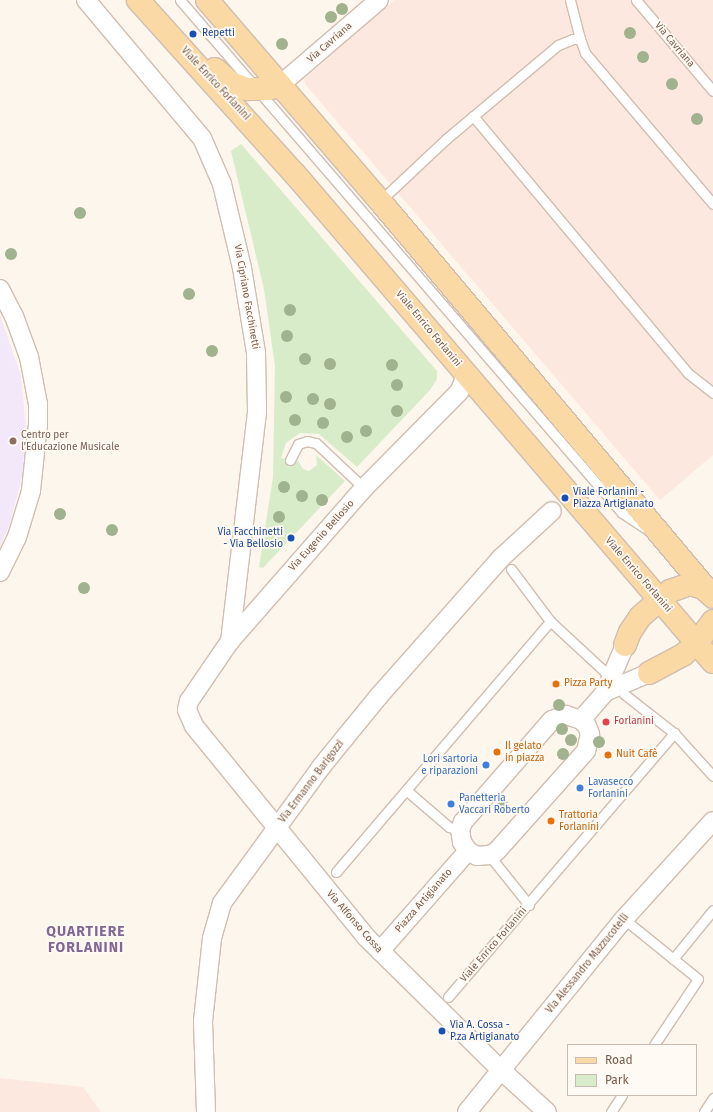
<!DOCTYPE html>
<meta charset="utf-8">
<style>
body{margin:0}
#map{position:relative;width:713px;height:1112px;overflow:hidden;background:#fdf6ec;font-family:"Fira Sans",sans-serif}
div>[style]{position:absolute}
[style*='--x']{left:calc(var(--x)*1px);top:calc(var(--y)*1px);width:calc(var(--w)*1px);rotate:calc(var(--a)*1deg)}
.commercial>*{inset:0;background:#fde8e0}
.education>*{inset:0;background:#f3e8fa}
.green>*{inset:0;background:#d8ecc9}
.roads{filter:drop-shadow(1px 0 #d1beb0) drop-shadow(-1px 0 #d1beb0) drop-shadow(0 1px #d1beb0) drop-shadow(0 -1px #d1beb0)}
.lane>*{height:9px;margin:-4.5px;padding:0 4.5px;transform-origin:4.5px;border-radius:4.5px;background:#fff}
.street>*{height:18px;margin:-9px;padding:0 9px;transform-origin:9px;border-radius:9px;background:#fff}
.primary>*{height:22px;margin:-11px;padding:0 11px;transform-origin:11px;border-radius:11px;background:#fbd9a5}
.trees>*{width:12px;height:12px;margin:-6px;border-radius:50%;background:#a0b28e}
.dots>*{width:11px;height:11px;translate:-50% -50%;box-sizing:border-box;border:2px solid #fffaf3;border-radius:50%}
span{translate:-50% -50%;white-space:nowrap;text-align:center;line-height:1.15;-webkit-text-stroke:3.5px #fffaf3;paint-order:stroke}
.transit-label{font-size:10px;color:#164399}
.left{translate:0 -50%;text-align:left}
.right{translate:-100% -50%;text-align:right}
.street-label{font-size:10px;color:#7a5c4d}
.education-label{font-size:10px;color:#785e54}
.food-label{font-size:10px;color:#c56008}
.health-label{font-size:10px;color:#be3a42}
.shop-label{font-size:10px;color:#366cbe}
.district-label{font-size:14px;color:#846695;font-weight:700;letter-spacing:1px}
.legend{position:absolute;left:567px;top:1044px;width:130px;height:52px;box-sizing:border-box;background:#fffaf3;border:1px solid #cabbb1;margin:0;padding:5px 7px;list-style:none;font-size:12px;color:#7a5c4d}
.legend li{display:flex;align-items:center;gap:8px;height:20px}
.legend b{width:20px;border:1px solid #cabbb1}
</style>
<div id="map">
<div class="commercial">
<i style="clip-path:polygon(394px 0,713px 0,713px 455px,660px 500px,305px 84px,304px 79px)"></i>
<i style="clip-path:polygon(0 1078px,83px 1087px,101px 1112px,0 1112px)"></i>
</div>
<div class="education">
<i style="clip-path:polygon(0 315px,21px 376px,26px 428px,22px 477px,9px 526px,0 546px)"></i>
</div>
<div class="green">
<i style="clip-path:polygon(241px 144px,437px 371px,437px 379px,430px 390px,357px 467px,319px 434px,300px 433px,286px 443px,281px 458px,298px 461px,303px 469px,309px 471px,317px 465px,316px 455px,345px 481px,263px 568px,259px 567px,273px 477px,275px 366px,264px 289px,231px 151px)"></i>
</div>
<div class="roads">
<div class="lane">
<i style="--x:180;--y:0;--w:677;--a:49.25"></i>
<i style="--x:622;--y:513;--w:27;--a:33"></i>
<i style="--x:570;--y:0;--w:40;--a:75.6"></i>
<i style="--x:636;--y:0;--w:119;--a:49.8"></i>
<i style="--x:473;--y:116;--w:336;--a:50.1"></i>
<i style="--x:689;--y:374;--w:31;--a:38"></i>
<i style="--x:380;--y:201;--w:91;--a:-43.2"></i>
<i style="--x:446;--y:139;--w:146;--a:-40"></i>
<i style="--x:558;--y:45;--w:16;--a:-22"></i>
<i style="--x:573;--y:39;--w:7;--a:0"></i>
<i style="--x:580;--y:39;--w:15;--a:70"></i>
<i style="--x:585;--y:53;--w:198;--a:49.7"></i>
<i style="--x:290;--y:460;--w:18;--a:-63"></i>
<i style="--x:298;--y:444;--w:9;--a:-18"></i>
<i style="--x:307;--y:441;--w:9;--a:13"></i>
<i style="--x:316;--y:443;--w:66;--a:43.2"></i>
<i style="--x:511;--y:569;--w:65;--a:53.1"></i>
<i style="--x:550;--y:621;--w:74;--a:42.8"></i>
<i style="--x:624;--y:694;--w:63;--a:38"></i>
<i style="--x:674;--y:733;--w:58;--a:47.8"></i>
<i style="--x:406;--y:790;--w:57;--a:40.7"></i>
<i style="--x:449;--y:827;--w:11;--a:15"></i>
<i style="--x:489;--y:855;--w:64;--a:51.3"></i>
<i style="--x:336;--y:872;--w:330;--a:-49.5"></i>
<i style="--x:624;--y:919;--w:95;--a:39"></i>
<i style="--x:698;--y:979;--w:79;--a:123.7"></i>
<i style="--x:673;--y:959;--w:63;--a:-50.8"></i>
<i style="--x:448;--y:997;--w:348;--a:-49.4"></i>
<i style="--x:611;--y:1112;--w:20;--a:-57"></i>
<i style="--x:704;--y:1112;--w:17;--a:-57"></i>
</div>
<div class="street">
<i style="--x:86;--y:0;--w:180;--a:50"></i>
<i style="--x:202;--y:138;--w:50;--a:66.5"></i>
<i style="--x:222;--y:184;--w:86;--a:76.6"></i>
<i style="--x:242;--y:268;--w:86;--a:80.6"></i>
<i style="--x:256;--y:353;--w:59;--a:89"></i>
<i style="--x:257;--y:412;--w:231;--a:96.7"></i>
<i style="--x:280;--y:85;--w:130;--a:-40.6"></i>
<i style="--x:0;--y:289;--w:30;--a:63"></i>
<i style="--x:14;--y:316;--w:44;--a:69.9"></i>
<i style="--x:29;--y:357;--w:48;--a:79.2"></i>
<i style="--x:38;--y:404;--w:20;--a:90"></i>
<i style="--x:38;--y:424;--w:67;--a:96"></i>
<i style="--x:31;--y:491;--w:48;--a:106.9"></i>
<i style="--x:17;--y:537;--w:39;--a:116"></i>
<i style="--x:463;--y:370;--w:11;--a:85"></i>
<i style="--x:464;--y:381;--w:12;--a:114"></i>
<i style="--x:459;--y:392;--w:135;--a:134.7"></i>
<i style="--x:364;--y:488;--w:203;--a:131.2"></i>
<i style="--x:230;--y:641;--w:73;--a:124.3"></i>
<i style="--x:189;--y:701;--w:9;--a:103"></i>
<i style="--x:187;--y:710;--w:17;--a:66"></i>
<i style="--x:194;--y:726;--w:271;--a:50.8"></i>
<i style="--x:365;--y:936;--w:191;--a:44.6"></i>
<i style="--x:501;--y:1070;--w:62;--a:42.4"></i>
<i style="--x:605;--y:692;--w:48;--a:-23.4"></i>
<i style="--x:566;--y:715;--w:16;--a:18"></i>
<i style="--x:581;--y:720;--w:8;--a:45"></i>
<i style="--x:587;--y:726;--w:9;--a:69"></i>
<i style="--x:590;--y:734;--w:17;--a:103"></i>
<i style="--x:586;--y:751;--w:135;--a:131.7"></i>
<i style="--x:496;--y:852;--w:8;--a:157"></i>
<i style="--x:489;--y:855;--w:12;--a:175"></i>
<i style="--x:477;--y:856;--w:10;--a:-151"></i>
<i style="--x:468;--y:851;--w:11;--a:-124"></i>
<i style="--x:462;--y:842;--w:12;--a:-99"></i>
<i style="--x:460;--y:830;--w:9;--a:-69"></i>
<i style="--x:463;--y:822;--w:135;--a:-48.9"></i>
<i style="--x:552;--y:720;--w:15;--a:-20"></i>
<i style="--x:581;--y:720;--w:37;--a:-49"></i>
<i style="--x:605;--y:692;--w:51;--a:-66.9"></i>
<i style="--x:380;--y:951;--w:133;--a:-48.7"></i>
<i style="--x:206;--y:1112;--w:91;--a:-91.9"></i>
<i style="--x:203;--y:1021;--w:83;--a:-83.8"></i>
<i style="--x:212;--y:938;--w:36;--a:-74"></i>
<i style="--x:222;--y:903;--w:168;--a:-53.9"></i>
<i style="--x:321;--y:767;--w:90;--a:-50.8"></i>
<i style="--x:378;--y:697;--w:186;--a:-48.5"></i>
<i style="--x:501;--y:558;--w:69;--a:-42.7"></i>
<i style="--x:467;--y:1112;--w:249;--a:-50.9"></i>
<i style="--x:624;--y:919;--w:132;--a:-47.8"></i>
</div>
<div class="primary">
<i style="--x:138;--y:0;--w:233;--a:48"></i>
<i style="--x:294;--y:173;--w:644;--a:49.41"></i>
<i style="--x:207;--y:0;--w:265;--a:49.3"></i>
<i style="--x:380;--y:201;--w:517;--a:49.94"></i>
<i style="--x:215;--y:69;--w:21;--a:41"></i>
<i style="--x:231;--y:83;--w:17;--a:21"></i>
<i style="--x:247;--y:89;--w:21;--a:0"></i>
<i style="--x:268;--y:89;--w:13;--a:-18"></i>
<i style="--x:625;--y:645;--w:14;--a:-69"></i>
<i style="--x:630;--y:632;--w:18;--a:-56"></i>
<i style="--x:640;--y:617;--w:40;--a:-41"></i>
<i style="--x:670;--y:591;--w:21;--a:-19"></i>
<i style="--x:690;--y:584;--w:14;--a:17"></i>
<i style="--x:703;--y:588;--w:9;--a:41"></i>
<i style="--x:649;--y:673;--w:38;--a:-28"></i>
<i style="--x:683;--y:655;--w:18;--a:-41"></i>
<i style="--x:697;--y:643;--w:27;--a:-54"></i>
</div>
</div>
<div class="trees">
<i style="left:342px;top:9px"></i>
<i style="left:331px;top:17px"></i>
<i style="left:630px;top:33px"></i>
<i style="left:282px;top:44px"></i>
<i style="left:643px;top:57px"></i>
<i style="left:672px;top:84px"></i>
<i style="left:697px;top:119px"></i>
<i style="left:80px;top:213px"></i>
<i style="left:11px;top:254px"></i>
<i style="left:189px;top:294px"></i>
<i style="left:290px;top:310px"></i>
<i style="left:287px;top:336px"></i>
<i style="left:212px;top:351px"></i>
<i style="left:305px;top:359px"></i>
<i style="left:330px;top:364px"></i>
<i style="left:392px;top:365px"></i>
<i style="left:397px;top:385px"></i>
<i style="left:286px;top:397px"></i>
<i style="left:313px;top:399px"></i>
<i style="left:330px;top:404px"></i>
<i style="left:397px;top:411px"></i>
<i style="left:295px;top:420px"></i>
<i style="left:323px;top:423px"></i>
<i style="left:366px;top:431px"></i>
<i style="left:347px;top:437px"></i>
<i style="left:284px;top:487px"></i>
<i style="left:302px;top:496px"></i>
<i style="left:322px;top:500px"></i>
<i style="left:60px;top:514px"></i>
<i style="left:279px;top:517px"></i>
<i style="left:112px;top:530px"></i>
<i style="left:84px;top:588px"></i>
<i style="left:559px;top:705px"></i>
<i style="left:562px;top:729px"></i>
<i style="left:571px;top:740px"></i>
<i style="left:599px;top:742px"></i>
<i style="left:563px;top:754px"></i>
<i style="left:503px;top:806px"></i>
</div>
<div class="dots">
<i style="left:193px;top:34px;background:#1a4fb4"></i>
<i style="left:13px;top:441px;background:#8d6e63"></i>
<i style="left:565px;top:498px;background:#1a4fb4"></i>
<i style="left:291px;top:538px;background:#1a4fb4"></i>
<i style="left:556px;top:684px;background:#e8710a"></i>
<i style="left:606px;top:722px;background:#e0444e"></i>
<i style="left:497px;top:752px;background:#e8710a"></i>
<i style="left:608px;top:755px;background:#e8710a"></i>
<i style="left:486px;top:765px;background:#3f7fe0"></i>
<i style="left:580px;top:788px;background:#3f7fe0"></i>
<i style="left:451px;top:804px;background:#3f7fe0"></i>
<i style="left:551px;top:821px;background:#e8710a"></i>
<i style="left:442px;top:1031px;background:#1a4fb4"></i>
</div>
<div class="transit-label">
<span class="left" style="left:202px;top:34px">Repetti</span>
<span class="left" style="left:573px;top:498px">Viale Forlanini -<br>Piazza Artigianato</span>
<span class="right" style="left:283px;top:538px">Via Facchinetti<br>- Via Bellosio</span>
<span class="left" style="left:450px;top:1031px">Via A. Cossa -<br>P.za Artigianato</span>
</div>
<div class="street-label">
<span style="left:330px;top:43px;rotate:-41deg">Via Cavriana</span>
<span style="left:674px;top:45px;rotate:50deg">Via Cavriana</span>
<span style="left:215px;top:84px;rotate:47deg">Viale Enrico Forlanini</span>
<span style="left:246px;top:297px;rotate:80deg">Via Cipriano Facchinetti</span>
<span style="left:428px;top:329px;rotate:50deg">Viale Enrico Forlanini</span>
<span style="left:322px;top:536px;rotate:-48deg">Via Eugenio Bellosio</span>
<span style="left:638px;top:575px;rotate:49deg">Viale Enrico Forlanini</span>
<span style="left:312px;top:782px;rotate:-53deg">Via Ermanno Barigozzi</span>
<span style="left:424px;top:901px;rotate:-49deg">Piazza Artigianato</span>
<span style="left:354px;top:922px;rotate:49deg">Via Alfonso Cossa</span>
<span style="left:494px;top:945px;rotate:-49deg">Viale Enrico Forlanini</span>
<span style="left:588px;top:964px;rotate:-51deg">Via Alessandro Mazzucotelli</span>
</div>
<div class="education-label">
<span class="left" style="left:21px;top:441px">Centro per<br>l'Educazione Musicale</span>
</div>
<div class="food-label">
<span class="left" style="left:564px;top:684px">Pizza Party</span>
<span class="left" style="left:505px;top:752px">Il gelato<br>in piazza</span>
<span class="left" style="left:616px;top:755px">Nuit Cafè</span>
<span class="left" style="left:559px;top:821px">Trattoria<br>Forlanini</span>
</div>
<div class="health-label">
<span class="left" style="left:614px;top:722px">Forlanini</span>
</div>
<div class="shop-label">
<span class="right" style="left:478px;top:765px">Lori sartoria<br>e riparazioni</span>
<span class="left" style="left:588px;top:788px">Lavasecco<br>Forlanini</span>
<span class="left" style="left:459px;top:804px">Panetteria<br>Vaccari Roberto</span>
</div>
<div class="district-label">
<span style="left:86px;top:940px">QUARTIERE<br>FORLANINI</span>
</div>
<ul class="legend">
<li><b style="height:5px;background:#fbd9a5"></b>Road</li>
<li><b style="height:11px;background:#d8ecc9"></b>Park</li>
</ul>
</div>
